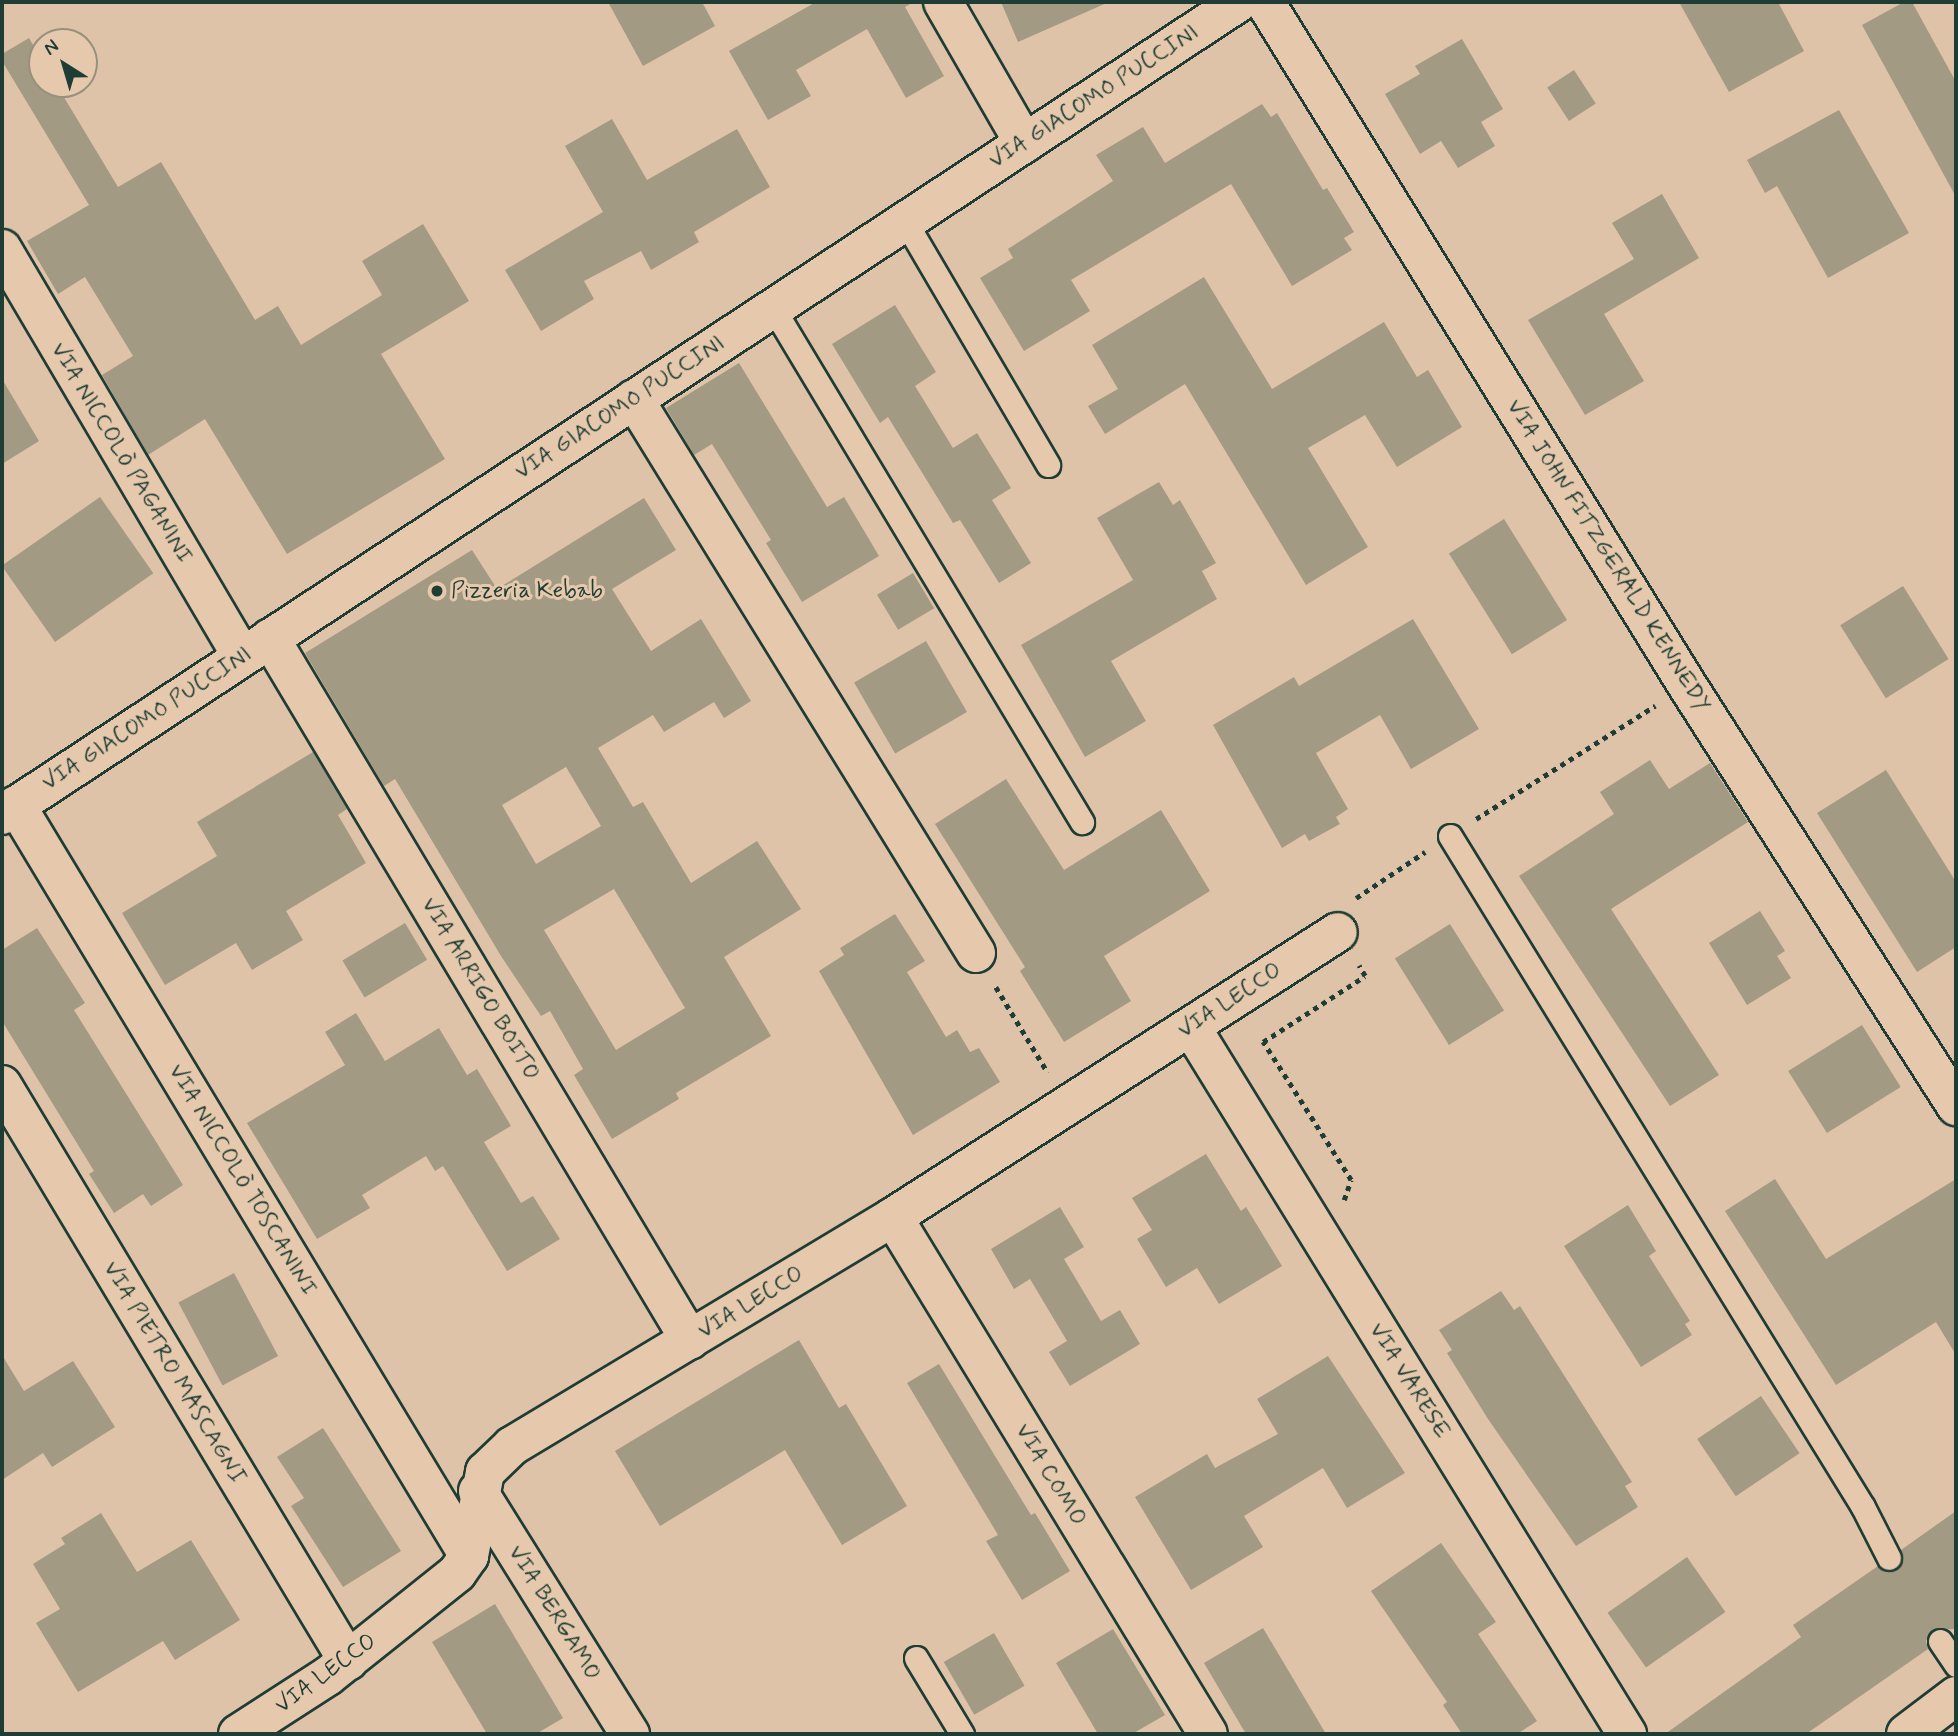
<!DOCTYPE html>
<meta charset="utf-8">
<style>
body{margin:0}
#map{position:relative;width:1958px;height:1736px;overflow:hidden;background:#dec3a8;font-family:Mynerve,sans-serif}
div>[style]{position:absolute}
[style*='--x']{left:calc(var(--x)*1px);top:calc(var(--y)*1px);width:calc(var(--w)*1px);rotate:calc(var(--a)*1deg)}
.building>*{inset:0;background:#a39a84;transform-origin:0 0}
.path>*{height:4.5px;margin-top:-2.25px;transform-origin:0;background:repeating-linear-gradient(90deg,#1f3d34 0 5px,transparent 0 10px)}
.roads{filter:drop-shadow(2px 0 #1f3d34) drop-shadow(-2px 0 #1f3d34) drop-shadow(0 2px #1f3d34) drop-shadow(0 -2px #1f3d34)}
.lane>*{height:23px;margin:-11.5px;padding:0 11.5px;transform-origin:11.5px;border-radius:11.5px;background:#e6c9ad}
.street>*{height:38px;margin:-19px;padding:0 19px;transform-origin:19px;border-radius:19px;background:#e6c9ad}
.dots>*{width:19px;height:19px;translate:-50% -50%;box-sizing:border-box;border:4px solid #e6c9ad;border-radius:50%}
span{translate:-50% -50%;white-space:nowrap;text-align:center;line-height:1.15;-webkit-text-stroke:6px #e6c9ad;paint-order:stroke}
.street-label{font-size:23px;color:#1f3d34}
.poi-label{font-size:23px;color:#1f3d34}
.left{translate:0 -50%;text-align:left}
.frame{position:absolute;inset:0;border:4px solid #1f3d34;pointer-events:none}
.north{position:absolute;left:28px;top:28px;width:70px;height:70px;box-sizing:border-box;background:#e6c9ad;border:2px solid #96917d;border-radius:50%;rotate:323deg;font-size:19px;font-weight:700;line-height:28px;text-align:center;color:#1f3d34}
.north::after{content:'';display:block;margin:auto;width:24px;height:32px;background:#1f3d34;clip-path:polygon(50% 0,100% 100%,50% 72%,0 100%)}
</style>
<div id="map">
<div class="building">
<i style="clip-path:polygon(608px 2px,702px 2px,715px 26px,643px 66px)"></i>
<i style="clip-path:polygon(816px 2px,914px 2px,905px 7px,944px 76px,906px 98px,867px 29px,796px 70px,811px 96px,768px 120px,729px 51px)"></i>
<i style="clip-path:polygon(1001px 2px,1109px 2px,1018px 42px)"></i>
<i style="clip-path:polygon(1679px 2px,1778px 2px,1804px 51px,1729px 92px)"></i>
<i style="clip-path:polygon(1904px 2px,1912px 2px,1956px 82px,1956px 197px,1862px 25px)"></i>
<i style="clip-path:polygon(29px 38px,42px 60px,42px 84px,56px 84px,118px 187px,161px 162px,255px 320px,278px 306px,301px 345px,382px 295px,362px 261px,423px 224px,469px 301px,381px 354px,445px 459px,287px 554px,205px 419px,148px 455px,102px 375px,133px 356px,85px 277px,58px 294px,27px 241px,89px 205px,2px 61px,2px 54px)"></i>
<i style="clip-path:polygon(1462px 39px,1503px 109px,1481px 122px,1495px 146px,1458px 168px,1441px 141px,1420px 154px,1385px 94px,1420px 74px,1415px 66px)"></i>
<i style="left:1574px;top:70px;width:40px;height:32px;rotate:57deg"></i>
<i style="clip-path:polygon(1262px 104px,1271px 117px,1277px 113px,1323px 190px,1327px 188px,1354px 232px,1344px 238px,1352px 250px,1292px 286px,1231px 184px,1071px 280px,1090px 311px,1024px 351px,980px 278px,1013px 258px,1008px 249px,1113px 181px,1096px 155px,1143px 127px,1165px 163px)"></i>
<i style="clip-path:polygon(1839px 110px,1909px 233px,1828px 278px,1777px 186px,1765px 193px,1747px 160px)"></i>
<i style="clip-path:polygon(612px 119px,647px 180px,737px 129px,770px 187px,694px 232px,699px 242px,651px 270px,641px 251px,584px 281px,594px 299px,541px 331px,505px 270px,603px 212px,565px 146px)"></i>
<i style="clip-path:polygon(1662px 194px,1699px 258px,1604px 314px,1644px 381px,1585px 415px,1528px 320px,1634px 259px,1612px 223px)"></i>
<i style="clip-path:polygon(1204px 277px,1272px 389px,1384px 322px,1417px 377px,1428px 370px,1462px 427px,1397px 467px,1365px 415px,1308px 448px,1368px 547px,1306px 585px,1185px 384px,1105px 434px,1088px 406px,1118px 389px,1092px 345px)"></i>
<i style="clip-path:polygon(895px 305px,936px 372px,915px 386px,953px 448px,977px 433px,1011px 488px,992px 500px,1031px 563px,999px 583px,960px 520px,953px 523px,888px 417px,880px 423px,832px 344px)"></i>
<i style="clip-path:polygon(739px 363px,827px 507px,844px 497px,879px 556px,802px 602px,766px 543px,771px 540px,712px 444px,694px 455px,666px 408px)"></i>
<i style="clip-path:polygon(2px 379px,39px 441px,2px 464px)"></i>
<i style="clip-path:polygon(1159px 482px,1173px 505px,1180px 500px,1216px 563px,1202px 571px,1217px 599px,1111px 661px,1146px 721px,1085px 757px,1021px 645px,1133px 580px,1097px 518px)"></i>
<i style="left:100px;top:497px;width:93px;height:120px;rotate:55deg"></i>
<i style="clip-path:polygon(evenodd,644px 498px,676px 550px,612px 589px,651px 651px,701px 619px,751px 701px,724px 718px,714px 702px,664px 732px,653px 715px,598px 748px,633px 807px,643px 802px,691px 883px,757px 841px,801px 909px,724px 957px,771px 1036px,676px 1093px,679px 1099px,612px 1139px,574px 1075px,583px 1069px,550px 1011px,541px 1016px,501px 956px,395px 779px,384px 786px,305px 653px,472px 550px,497px 589px,644px 498px,566px 767px,601px 826px,536px 864px,502px 805px,566px 767px,644px 498px,614px 889px,685px 1008px,616px 1050px,544px 930px,614px 889px)"></i>
<i style="left:1504px;top:519px;width:119px;height:65px;rotate:58deg"></i>
<i style="left:913px;top:573px;width:41px;height:42px;rotate:59deg"></i>
<i style="left:1903px;top:586px;width:86px;height:74px;rotate:58deg"></i>
<i style="clip-path:polygon(1413px 619px,1479px 729px,1411px 769px,1380px 715px,1316px 753px,1348px 809px,1336px 817px,1340px 824px,1309px 841px,1305px 834px,1282px 848px,1213px 725px,1294px 677px,1299px 686px)"></i>
<i style="left:926px;top:641px;width:82px;height:83px;rotate:60deg"></i>
<i style="clip-path:polygon(313px 752px,347px 809px,338px 815px,366px 863px,286px 911px,303px 940px,252px 970px,236px 943px,165px 985px,122px 913px,217px 856px,197px 822px)"></i>
<i style="clip-path:polygon(1650px 760px,1669px 789px,1710px 763px,1748px 822px,1611px 909px,1719px 1075px,1670px 1106px,1519px 876px,1614px 814px,1600px 792px)"></i>
<i style="clip-path:polygon(1886px 770px,1956px 882px,1956px 947px,1917px 972px,1817px 813px)"></i>
<i style="clip-path:polygon(1006px 779px,1064px 870px,1161px 810px,1210px 891px,1104px 956px,1131px 1001px,1064px 1042px,1020px 971px,1025px 967px,935px 824px)"></i>
<i style="clip-path:polygon(1760px 911px,1785px 951px,1777px 956px,1791px 978px,1747px 1005px,1709px 943px)"></i>
<i style="clip-path:polygon(895px 914px,925px 961px,907px 972px,946px 1037px,957px 1030px,970px 1052px,979px 1048px,1000px 1082px,913px 1135px,819px 971px,844px 955px,840px 948px)"></i>
<i style="left:405px;top:923px;width:43px;height:73px;rotate:59deg"></i>
<i style="left:1450px;top:924px;width:102px;height:65px;rotate:58deg"></i>
<i style="clip-path:polygon(37px 928px,85px 1003px,74px 1010px,183px 1185px,151px 1206px,143px 1194px,114px 1213px,89px 1174px,94px 1171px,2px 1021px,2px 950px)"></i>
<i style="clip-path:polygon(356px 1013px,385px 1061px,439px 1028px,467px 1075px,477px 1069px,511px 1126px,484px 1142px,521px 1203px,533px 1196px,560px 1239px,507px 1271px,443px 1166px,435px 1171px,426px 1156px,362px 1195px,370px 1208px,317px 1239px,247px 1123px,345px 1065px,325px 1032px)"></i>
<i style="left:1862px;top:1025px;width:73px;height:87px;rotate:58deg"></i>
<i style="clip-path:polygon(1206px 1154px,1241px 1211px,1246px 1207px,1282px 1266px,1219px 1304px,1197px 1268px,1166px 1287px,1137px 1239px,1152px 1230px,1132px 1198px)"></i>
<i style="clip-path:polygon(1775px 1179px,1826px 1259px,1956px 1179px,1956px 1355px,1936px 1322px,1836px 1385px,1725px 1211px)"></i>
<i style="clip-path:polygon(1628px 1205px,1656px 1251px,1649px 1256px,1690px 1321px,1685px 1324px,1692px 1335px,1641px 1367px,1564px 1246px)"></i>
<i style="clip-path:polygon(1060px 1207px,1084px 1247px,1064px 1259px,1101px 1321px,1120px 1310px,1140px 1344px,1070px 1386px,1049px 1352px,1067px 1341px,1030px 1279px,1014px 1289px,991px 1249px)"></i>
<i style="left:234px;top:1273px;width:94px;height:63px;rotate:62deg"></i>
<i style="clip-path:polygon(1501px 1291px,1514px 1310px,1520px 1306px,1632px 1482px,1625px 1486px,1638px 1507px,1576px 1546px,1488px 1419px,1447px 1353px,1452px 1350px,1439px 1330px)"></i>
<i style="clip-path:polygon(799px 1340px,839px 1408px,846px 1404px,907px 1506px,842px 1545px,785px 1450px,660px 1526px,615px 1451px)"></i>
<i style="clip-path:polygon(2px 1355px,24px 1391px,73px 1361px,115px 1427px,52px 1467px,43px 1453px,2px 1480px)"></i>
<i style="clip-path:polygon(1328px 1356px,1405px 1473px,1347px 1508px,1323px 1468px,1244px 1516px,1263px 1547px,1191px 1590px,1135px 1497px,1207px 1454px,1215px 1468px,1278px 1434px,1257px 1399px)"></i>
<i style="clip-path:polygon(939px 1364px,1031px 1515px,1035px 1513px,1070px 1571px,1022px 1600px,986px 1541px,998px 1535px,907px 1383px)"></i>
<i style="left:1761px;top:1396px;width:69px;height:77px;rotate:56deg"></i>
<i style="clip-path:polygon(323px 1428px,401px 1551px,343px 1587px,291px 1506px,304px 1498px,277px 1457px)"></i>
<i style="clip-path:polygon(1956px 1511px,1956px 1629px,1932px 1630px,1926px 1641px,1928px 1649px,1806px 1734px,1665px 1734px,1801px 1637px,1793px 1625px,1878px 1566px,1888px 1572px,1896px 1570px,1903px 1559px,1901px 1550px)"></i>
<i style="clip-path:polygon(101px 1513px,137px 1572px,191px 1540px,240px 1620px,175px 1660px,163px 1641px,78px 1692px,36px 1623px,60px 1609px,33px 1564px,65px 1544px,61px 1538px)"></i>
<i style="clip-path:polygon(1441px 1543px,1496px 1622px,1478px 1634px,1537px 1721px,1517px 1734px,1462px 1734px,1443px 1705px,1447px 1702px,1371px 1591px)"></i>
<i style="left:1687px;top:1557px;width:67px;height:97px;rotate:55deg"></i>
<i style="clip-path:polygon(495px 1604px,563px 1718px,536px 1734px,487px 1734px,432px 1642px)"></i>
<i style="clip-path:polygon(1263px 1628px,1326px 1734px,1246px 1734px,1204px 1663px)"></i>
<i style="clip-path:polygon(1113px 1629px,1165px 1715px,1132px 1734px,1098px 1734px,1056px 1663px)"></i>
<i style="left:994px;top:1633px;width:61px;height:58px;rotate:60deg"></i>
</div>
<div class="path">
<i style="--x:1476;--y:819;--w:212;--a:-32.3"></i>
<i style="--x:1356;--y:898;--w:83;--a:-33.7"></i>
<i style="--x:996;--y:987;--w:100;--a:58.8"></i>
<i style="--x:1344;--y:1200;--w:21;--a:-71"></i>
<i style="--x:1351;--y:1180;--w:164;--a:-122.5"></i>
<i style="--x:1263;--y:1042;--w:121;--a:-32.9"></i>
<i style="--x:1365;--y:976;--w:12;--a:-121"></i>
</div>
<div class="roads">
<div class="lane">
<i style="--x:905;--y:221;--w:283;--a:59.6"></i>
<i style="--x:773;--y:308;--w:600;--a:58.99"></i>
<i style="--x:1450;--y:836;--w:788;--a:58.39"></i>
<i style="--x:1863;--y:1507;--w:57;--a:63"></i>
<i style="--x:1940;--y:1641;--w:29;--a:56"></i>
<i style="--x:916;--y:1658;--w:89;--a:58.8"></i>
</div>
<div class="street">
<i style="--x:943;--y:2;--w:163;--a:60.1"></i>
<i style="--x:1265;--y:2;--w:803;--a:58.29"></i>
<i style="--x:1687;--y:685;--w:500;--a:57.4"></i>
<i style="--x:2;--y:249;--w:473;--a:59.5"></i>
<i style="--x:634;--y:399;--w:651;--a:58.31"></i>
<i style="--x:270;--y:638;--w:818;--a:59.11"></i>
<i style="--x:16;--y:805;--w:877;--a:58.9"></i>
<i style="--x:2;--y:815;--w:1480;--a:-33.31"></i>
<i style="--x:1191;--y:1027;--w:831;--a:58.34"></i>
<i style="--x:2;--y:1085;--w:672;--a:59.01"></i>
<i style="--x:893;--y:1217;--w:605;--a:58.65"></i>
<i style="--x:478;--y:1491;--w:287;--a:58"></i>
<i style="--x:238;--y:1734;--w:107;--a:-32.8"></i>
<i style="--x:328;--y:1676;--w:165;--a:-38.6"></i>
<i style="--x:457;--y:1573;--w:21;--a:-55"></i>
<i style="--x:469;--y:1556;--w:86;--a:-79.2"></i>
<i style="--x:485;--y:1472;--w:37;--a:-44"></i>
<i style="--x:512;--y:1446;--w:445;--a:-31"></i>
<i style="--x:893;--y:1217;--w:528;--a:-32.64"></i>
<i style="--x:1906;--y:1734;--w:63;--a:-37.2"></i>
</div>
</div>
<div class="dots">
<i style="left:437px;top:591px;background:#1f3d34"></i>
</div>
<div class="street-label">
<span style="left:1094px;top:97px;rotate:-33deg">VIA GIACOMO PUCCINI</span>
<span style="left:620px;top:408px;rotate:-33deg">VIA GIACOMO PUCCINI</span>
<span style="left:121px;top:453px;rotate:59deg">VIA NICCOLÒ PAGANINI</span>
<span style="left:1608px;top:556px;rotate:58deg">VIA JOHN FITZGERALD KENNEDY</span>
<span style="left:147px;top:719px;rotate:-33deg">VIA GIACOMO PUCCINI</span>
<span style="left:480px;top:989px;rotate:59deg">VIA ARRIGO BOITO</span>
<span style="left:1230px;top:1001px;rotate:-33deg">VIA LECCO</span>
<span style="left:242px;top:1180px;rotate:59deg">VIA NICCOLÒ TOSCANINI</span>
<span style="left:751px;top:1303px;rotate:-31deg">VIA LECCO</span>
<span style="left:174px;top:1373px;rotate:59deg">VIA PIETRO MASCAGNI</span>
<span style="left:1409px;top:1381px;rotate:58deg">VIA VARESE</span>
<span style="left:1050px;top:1475px;rotate:59deg">VIA COMO</span>
<span style="left:554px;top:1613px;rotate:58deg">VIA BERGAMO</span>
<span style="left:326px;top:1674px;rotate:-36deg">VIA LECCO</span>
</div>
<div class="poi-label">
<span class="left" style="left:451px;top:591px">Pizzeria Kebab</span>
</div>
<div class="frame"></div>
<div class="north">N</div>
</div>
